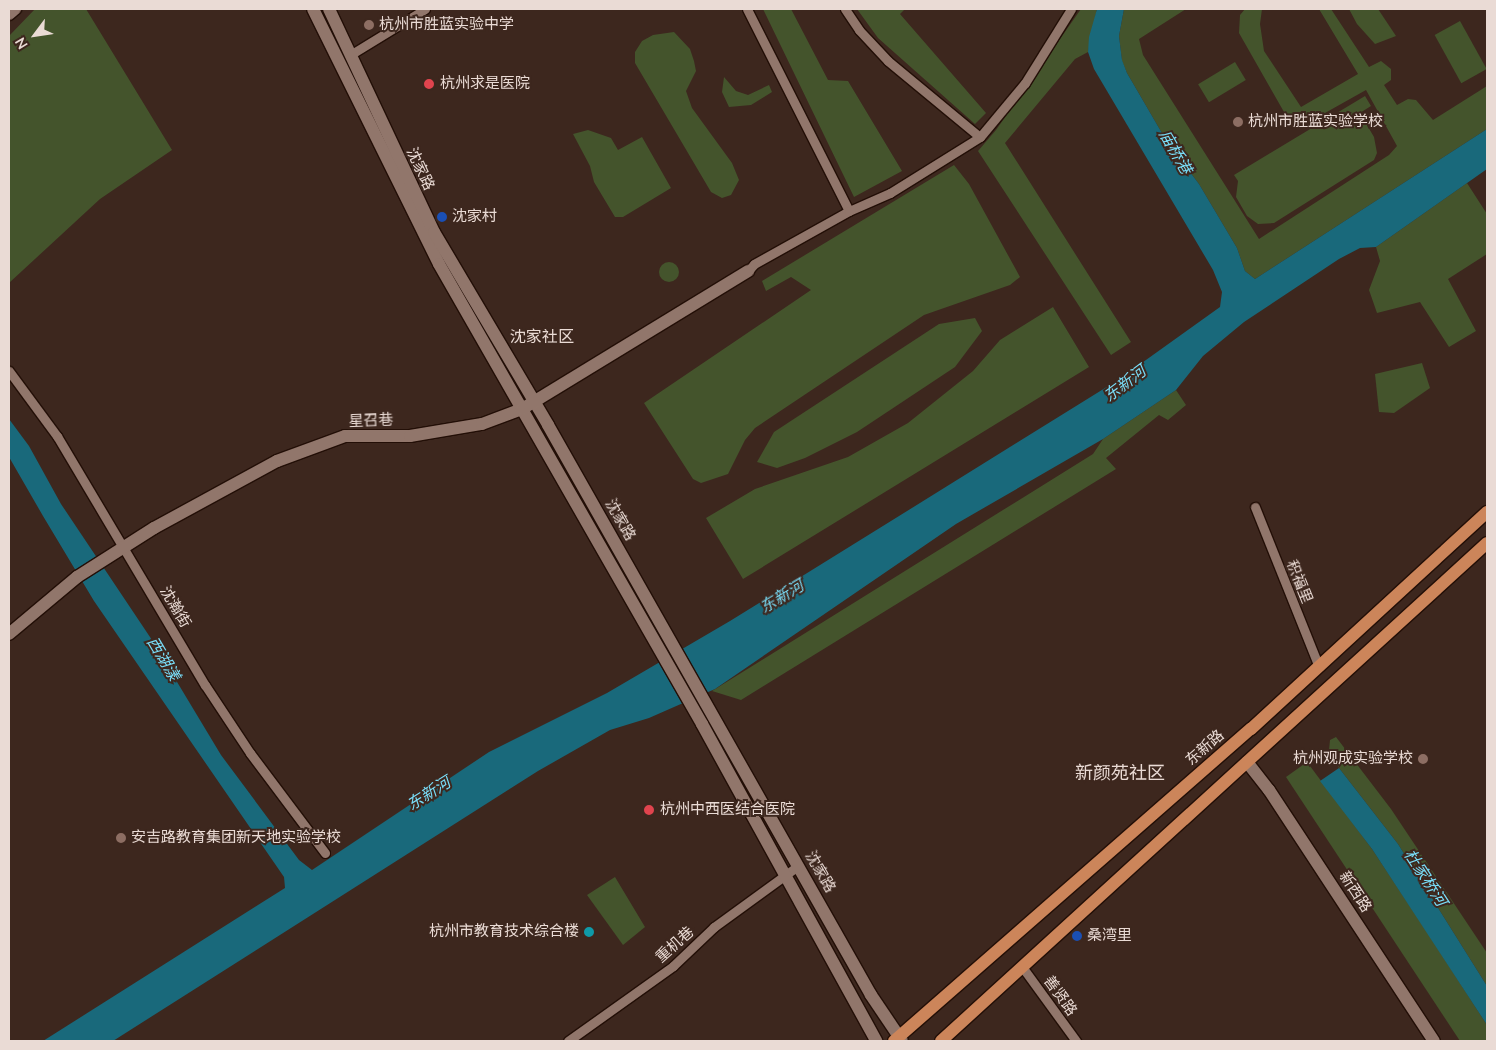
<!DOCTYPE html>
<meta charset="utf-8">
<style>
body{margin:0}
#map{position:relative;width:1496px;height:1050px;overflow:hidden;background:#3d271e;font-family:"Nunito Sans","Noto Sans SC",sans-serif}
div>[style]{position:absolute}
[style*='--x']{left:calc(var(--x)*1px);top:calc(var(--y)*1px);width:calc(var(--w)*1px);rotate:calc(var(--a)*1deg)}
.green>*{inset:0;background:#44542c;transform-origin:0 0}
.round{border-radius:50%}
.water>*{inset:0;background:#19697b}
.roads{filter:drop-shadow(1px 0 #230f07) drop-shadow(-1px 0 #230f07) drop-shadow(0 1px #230f07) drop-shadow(0 -1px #230f07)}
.street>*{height:9px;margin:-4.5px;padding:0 4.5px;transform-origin:4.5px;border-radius:4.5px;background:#91766b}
.secondary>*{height:12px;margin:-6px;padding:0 6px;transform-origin:6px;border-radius:6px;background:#91766b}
.primary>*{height:12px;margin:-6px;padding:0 6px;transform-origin:6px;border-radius:6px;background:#cc855a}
.dots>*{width:14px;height:14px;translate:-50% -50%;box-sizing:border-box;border:2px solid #3d271e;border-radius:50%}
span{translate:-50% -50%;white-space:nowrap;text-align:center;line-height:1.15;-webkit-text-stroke:4px #3d271e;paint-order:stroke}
.poi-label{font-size:15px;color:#eadbd5}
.left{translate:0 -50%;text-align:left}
.right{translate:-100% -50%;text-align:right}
.street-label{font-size:15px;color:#eadbd5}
.water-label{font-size:16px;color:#79def9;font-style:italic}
.neighbourhood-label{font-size:16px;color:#eadbd5}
.quarter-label{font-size:18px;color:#eadbd5}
.frame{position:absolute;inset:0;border:10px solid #eadbd5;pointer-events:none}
.north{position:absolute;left:10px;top:10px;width:50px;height:50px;-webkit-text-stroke:4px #3d271e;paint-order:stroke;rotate:239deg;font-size:14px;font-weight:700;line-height:20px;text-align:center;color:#eadbd5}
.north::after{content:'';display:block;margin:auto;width:18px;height:22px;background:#eadbd5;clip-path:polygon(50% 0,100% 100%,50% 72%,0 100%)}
</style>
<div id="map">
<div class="green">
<i style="clip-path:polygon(35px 9px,86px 9px,172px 150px,100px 199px,9px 283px,9px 36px)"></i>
<i style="clip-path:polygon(763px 9px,791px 9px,828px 80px,848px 81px,902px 171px,854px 197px)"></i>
<i style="clip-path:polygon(857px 9px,905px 9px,900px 14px,986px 113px,975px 124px,878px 38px)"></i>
<i style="clip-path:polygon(1081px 9px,1097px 9px,1088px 52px,1075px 59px,1005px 143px,1131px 342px,1111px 355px,978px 151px,996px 130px)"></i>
<i style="clip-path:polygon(1124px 9px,1186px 9px,1139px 39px,1143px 55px,1259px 239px,1389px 155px,1397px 146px,1366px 90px,1300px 127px,1292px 126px,1239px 33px,1240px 15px,1245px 9px,1262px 9px,1260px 24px,1264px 51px,1301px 107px,1358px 74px,1319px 9px,1331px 9px,1369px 67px,1381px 61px,1391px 69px,1391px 80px,1384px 85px,1397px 105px,1408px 99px,1416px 100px,1433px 120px,1487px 86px,1487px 129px,1255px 279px,1245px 271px,1237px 248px,1199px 184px,1166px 140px,1127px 73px,1122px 61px,1119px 36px)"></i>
<i style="clip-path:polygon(1349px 9px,1378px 9px,1396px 36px,1375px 44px,1357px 24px)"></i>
<i style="left:1460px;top:21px;width:55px;height:29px;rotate:61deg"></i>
<i style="clip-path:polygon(674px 32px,690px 49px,694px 61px,696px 71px,686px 91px,692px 108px,732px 163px,739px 180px,731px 195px,722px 198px,711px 192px,635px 63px,635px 52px,642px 41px,653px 35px)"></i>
<i style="left:1235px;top:62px;width:21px;height:43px;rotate:59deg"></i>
<i style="clip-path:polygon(724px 77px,736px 91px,748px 95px,769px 85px,772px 92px,751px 105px,729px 107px,722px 92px)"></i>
<i style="clip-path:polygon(1365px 96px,1371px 106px,1355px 116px,1364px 120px,1374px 137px,1377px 153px,1374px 160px,1274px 223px,1258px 224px,1247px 216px,1236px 197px,1238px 181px,1234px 175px)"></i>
<i style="clip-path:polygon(588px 130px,611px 138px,618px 150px,642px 137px,671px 188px,623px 217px,615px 217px,594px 182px,590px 166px,573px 134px)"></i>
<i style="clip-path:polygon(954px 165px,969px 184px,1020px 277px,1010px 285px,924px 315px,755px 428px,745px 440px,728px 474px,701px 483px,693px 479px,644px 403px,811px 290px,791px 277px,766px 291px,762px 281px)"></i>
<i style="clip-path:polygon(1467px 183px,1487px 214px,1487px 254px,1448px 279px,1476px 331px,1449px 347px,1420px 302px,1377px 313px,1369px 290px,1380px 261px,1376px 247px)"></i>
<i class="round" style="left:659px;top:262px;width:20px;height:20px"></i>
<i style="clip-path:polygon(1053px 307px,1089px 367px,743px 579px,706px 518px,755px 489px,848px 457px,908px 423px,973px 371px,1000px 340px)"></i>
<i style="clip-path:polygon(975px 318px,982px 331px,955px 367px,857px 432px,805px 458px,777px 468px,757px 462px,774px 432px,939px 324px)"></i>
<i style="clip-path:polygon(1422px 363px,1430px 388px,1394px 413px,1379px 412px,1375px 374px)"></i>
<i style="clip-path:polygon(1176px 390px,1186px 405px,1168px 420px,1159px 415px,1106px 458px,1116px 469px,741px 700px,712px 691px,1093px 454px,1103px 439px)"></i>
<i style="clip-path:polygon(1336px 737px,1391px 809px,1487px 953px,1487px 986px,1398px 844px,1339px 768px,1329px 750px,1330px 740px)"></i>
<i style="clip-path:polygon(1307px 762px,1372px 849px,1429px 935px,1487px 1025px,1487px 1041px,1460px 1041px,1286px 777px)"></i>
<i style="clip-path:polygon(615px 877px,645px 927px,623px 945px,587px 895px)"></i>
</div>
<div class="water">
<i style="clip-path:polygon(1097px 9px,1124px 9px,1119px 36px,1122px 60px,1127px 73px,1166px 140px,1199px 184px,1237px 248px,1245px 271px,1255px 279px,1487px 129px,1487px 169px,1376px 247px,1360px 248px,1339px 259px,1244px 322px,1203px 356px,1176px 390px,1103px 439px,956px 524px,715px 689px,649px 718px,610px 730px,538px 771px,113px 1041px,43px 1041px,285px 888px,284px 877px,94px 601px,43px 516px,9px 457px,9px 419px,29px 446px,61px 504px,150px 637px,221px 755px,299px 860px,312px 870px,489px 752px,607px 693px,730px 621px,1118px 380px,1220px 307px,1222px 292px,1213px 270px,1094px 69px,1088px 52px,1089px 37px)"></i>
<i style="clip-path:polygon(1339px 768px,1398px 844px,1487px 986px,1487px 1025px,1372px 849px,1320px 781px)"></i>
</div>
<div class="roads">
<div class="street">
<i style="--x:747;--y:9;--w:226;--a:63.2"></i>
<i style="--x:845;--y:9;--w:25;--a:56"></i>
<i style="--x:859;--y:30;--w:42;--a:46.9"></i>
<i style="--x:888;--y:61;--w:119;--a:39.6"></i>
<i style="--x:350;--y:55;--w:88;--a:-31.5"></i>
<i style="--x:748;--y:271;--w:9;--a:-49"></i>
<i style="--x:754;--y:264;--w:109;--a:-29.2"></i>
<i style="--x:849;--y:211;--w:45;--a:-23.7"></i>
<i style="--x:890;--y:193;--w:106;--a:-31.9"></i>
<i style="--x:980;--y:137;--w:70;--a:-50.2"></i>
<i style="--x:1025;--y:83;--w:87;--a:-58.1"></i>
<i style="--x:9;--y:371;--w:81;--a:53.6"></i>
<i style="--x:57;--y:436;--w:290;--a:59.3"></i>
<i style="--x:205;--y:685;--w:82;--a:56.5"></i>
<i style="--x:250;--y:753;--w:125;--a:53.1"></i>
<i style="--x:1255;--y:507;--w:172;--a:68.2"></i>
<i style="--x:1023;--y:968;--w:90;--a:54"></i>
<i style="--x:568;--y:1041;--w:129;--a:-35.5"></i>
<i style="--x:673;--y:966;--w:57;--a:-43.6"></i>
<i style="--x:714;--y:927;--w:104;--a:-36"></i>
</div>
<div class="secondary">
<i style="--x:313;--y:9;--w:284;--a:63.7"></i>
<i style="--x:439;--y:264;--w:530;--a:60.24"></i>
<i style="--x:702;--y:724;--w:362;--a:61.2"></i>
<i style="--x:329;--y:9;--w:246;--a:64.8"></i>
<i style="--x:434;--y:232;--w:224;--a:59.4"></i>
<i style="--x:548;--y:425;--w:655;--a:60.46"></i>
<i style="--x:871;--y:995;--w:55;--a:56"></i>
<i style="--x:9;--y:14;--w:8;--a:-40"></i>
<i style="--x:9;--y:634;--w:89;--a:-40"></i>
<i style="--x:77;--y:577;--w:91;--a:-32.5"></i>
<i style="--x:154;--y:528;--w:140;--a:-28.6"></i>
<i style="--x:277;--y:461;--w:72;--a:-20.2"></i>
<i style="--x:345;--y:436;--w:65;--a:0"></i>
<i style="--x:410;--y:436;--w:73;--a:-9.5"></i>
<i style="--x:482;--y:424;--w:43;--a:-20.6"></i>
<i style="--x:522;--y:409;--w:265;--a:-31.4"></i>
<i style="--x:1247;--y:762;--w:36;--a:52"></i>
<i style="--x:1269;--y:790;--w:300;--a:56.7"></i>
</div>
<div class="primary">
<i style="--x:894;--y:1041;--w:474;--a:-41.2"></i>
<i style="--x:1251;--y:729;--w:321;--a:-42.6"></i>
<i style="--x:941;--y:1041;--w:739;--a:-42.37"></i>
</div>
</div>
<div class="dots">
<i style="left:369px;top:25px;background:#8d6e63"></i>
<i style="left:429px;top:84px;background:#e0444e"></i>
<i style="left:1238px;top:122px;background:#8d6e63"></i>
<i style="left:442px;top:217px;background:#1a4fb4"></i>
<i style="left:1423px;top:759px;background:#8d6e63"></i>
<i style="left:649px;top:810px;background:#e0444e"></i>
<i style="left:121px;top:838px;background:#8d6e63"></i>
<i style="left:589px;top:932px;background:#0f9aa8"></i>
<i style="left:1077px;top:936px;background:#1a4fb4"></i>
</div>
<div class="poi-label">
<span class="left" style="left:379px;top:25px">杭州市胜蓝实验中学</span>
<span class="left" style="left:440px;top:84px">杭州求是医院</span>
<span class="left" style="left:1248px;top:122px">杭州市胜蓝实验学校</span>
<span class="left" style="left:452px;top:217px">沈家村</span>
<span class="right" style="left:1413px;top:759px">杭州观成实验学校</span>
<span class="left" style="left:660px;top:810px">杭州中西医结合医院</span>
<span class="left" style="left:131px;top:838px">安吉路教育集团新天地实验学校</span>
<span class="right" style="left:579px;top:932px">杭州市教育技术综合楼</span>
<span class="left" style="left:1087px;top:936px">桑湾里</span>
</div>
<div class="street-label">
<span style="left:420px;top:169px;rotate:65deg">沈家路</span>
<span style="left:371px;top:421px;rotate:-2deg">星召巷</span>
<span style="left:620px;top:520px;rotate:60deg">沈家路</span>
<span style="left:1299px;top:582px;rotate:68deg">积福里</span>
<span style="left:175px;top:607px;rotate:59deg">沈瀚街</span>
<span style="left:1205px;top:748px;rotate:-41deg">东新路</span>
<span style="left:820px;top:872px;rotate:60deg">沈家路</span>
<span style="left:1355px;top:892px;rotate:57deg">新西路</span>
<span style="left:675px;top:945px;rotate:-42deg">重机巷</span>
<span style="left:1060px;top:996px;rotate:54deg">善贤路</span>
</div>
<div class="water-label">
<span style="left:1175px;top:152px;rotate:60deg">庙桥港</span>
<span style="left:1125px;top:384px;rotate:-37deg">东新河</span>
<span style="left:782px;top:597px;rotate:-31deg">东新河</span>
<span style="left:163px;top:659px;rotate:59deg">西湖漾</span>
<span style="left:429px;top:794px;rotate:-32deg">东新河</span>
<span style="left:1425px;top:878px;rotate:57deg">杜家桥河</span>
</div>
<div class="neighbourhood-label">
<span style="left:542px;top:337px">沈家社区</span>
</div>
<div class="quarter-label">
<span style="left:1120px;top:773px">新颜苑社区</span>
</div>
<div class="frame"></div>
<div class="north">N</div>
</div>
